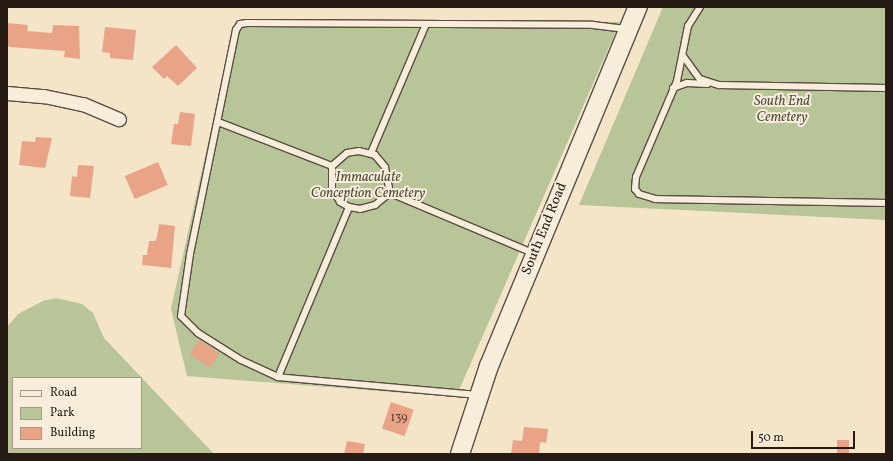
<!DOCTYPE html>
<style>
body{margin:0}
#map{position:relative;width:893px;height:461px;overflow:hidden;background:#f4e4c8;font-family:Vollkorn,serif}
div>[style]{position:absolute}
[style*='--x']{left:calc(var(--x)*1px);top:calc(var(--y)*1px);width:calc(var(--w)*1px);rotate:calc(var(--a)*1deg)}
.green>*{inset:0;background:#b7c599}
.building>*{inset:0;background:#e9a387;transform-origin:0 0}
.roads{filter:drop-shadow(1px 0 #5a4d42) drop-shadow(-1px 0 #5a4d42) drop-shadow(0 1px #5a4d42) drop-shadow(0 -1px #5a4d42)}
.lane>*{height:6px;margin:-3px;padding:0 3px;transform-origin:3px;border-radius:3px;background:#f8eddb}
.street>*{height:13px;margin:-6.5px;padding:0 6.5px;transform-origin:6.5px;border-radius:6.5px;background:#f8eddb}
.secondary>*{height:18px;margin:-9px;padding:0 9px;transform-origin:9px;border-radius:9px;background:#f8eddb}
span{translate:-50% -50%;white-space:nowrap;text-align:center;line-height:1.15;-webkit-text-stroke:4px #f8eddb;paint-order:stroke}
.number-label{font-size:12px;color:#583d32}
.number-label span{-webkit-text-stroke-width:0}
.park-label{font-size:14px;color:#524e3d;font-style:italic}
.street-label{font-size:14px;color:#271b16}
.frame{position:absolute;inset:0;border:8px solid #271b16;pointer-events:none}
.legend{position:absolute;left:12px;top:377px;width:130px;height:72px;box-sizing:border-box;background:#f8eddb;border:1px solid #a4998c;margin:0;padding:5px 7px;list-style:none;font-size:12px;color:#271b16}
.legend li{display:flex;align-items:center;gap:8px;height:20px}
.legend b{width:20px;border:1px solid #a4998c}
.scale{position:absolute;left:751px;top:431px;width:104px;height:18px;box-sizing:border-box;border:2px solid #271b16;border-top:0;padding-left:5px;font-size:12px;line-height:14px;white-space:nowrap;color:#271b16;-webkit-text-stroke:3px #f8eddb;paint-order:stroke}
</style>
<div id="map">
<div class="green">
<i style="clip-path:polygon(663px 7px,886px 7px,886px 220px,579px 205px)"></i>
<i style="clip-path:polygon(426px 20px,620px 22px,456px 397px,187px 376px,171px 309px,235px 22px)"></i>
<i style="clip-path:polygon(evenodd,56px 298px,82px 304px,93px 313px,104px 338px,214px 454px,7px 454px,7px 327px,18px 314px,43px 301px,56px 298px,13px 378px,141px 378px,141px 448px,13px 448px,13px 378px)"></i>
</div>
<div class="building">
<i style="clip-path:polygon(7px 23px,28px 25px,27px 31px,52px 33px,53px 25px,79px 26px,80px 59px,64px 57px,65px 51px,10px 47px,7px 45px)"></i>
<i style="clip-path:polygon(105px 27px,136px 30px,133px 60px,110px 58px,110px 53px,102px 52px)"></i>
<i style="clip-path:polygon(176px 45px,197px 68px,178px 86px,167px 76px,164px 79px,152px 67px)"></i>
<i style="clip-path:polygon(180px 112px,195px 114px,191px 146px,171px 144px,174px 124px,178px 124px)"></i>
<i style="clip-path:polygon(36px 137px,52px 138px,45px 168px,19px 165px,22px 141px,35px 142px)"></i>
<i style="left:158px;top:162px;width:25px;height:36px;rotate:67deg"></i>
<i style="clip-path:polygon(78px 165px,94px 166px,90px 198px,70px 196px,72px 176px,77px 177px)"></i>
<i style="clip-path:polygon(159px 224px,175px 226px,171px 268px,142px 265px,143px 255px,147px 255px,149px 241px,155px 241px,157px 237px)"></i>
<i style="left:199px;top:340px;width:24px;height:17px;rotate:33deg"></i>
<i style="left:391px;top:402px;width:24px;height:28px;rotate:19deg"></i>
<i style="clip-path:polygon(524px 427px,548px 429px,546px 443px,540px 442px,539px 454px,511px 454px,513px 440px,522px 441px)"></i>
<i style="left:837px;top:440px;width:12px;height:14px"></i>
<i style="clip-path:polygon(347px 441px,365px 444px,363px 454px,344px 454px)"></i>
</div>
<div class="roads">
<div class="lane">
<i style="--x:700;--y:7;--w:22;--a:122"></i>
<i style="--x:688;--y:26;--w:56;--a:101.3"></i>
<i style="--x:677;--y:81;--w:104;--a:113.1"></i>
<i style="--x:636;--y:177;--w:12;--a:95"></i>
<i style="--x:635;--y:189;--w:6;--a:51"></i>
<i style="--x:639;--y:194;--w:17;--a:17"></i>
<i style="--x:655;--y:199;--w:231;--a:1"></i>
<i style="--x:683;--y:56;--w:29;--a:54"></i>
<i style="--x:700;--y:79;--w:20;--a:18"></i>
<i style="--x:719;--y:85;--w:167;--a:1"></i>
<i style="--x:673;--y:88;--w:15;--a:-20"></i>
<i style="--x:687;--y:83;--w:20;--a:3"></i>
<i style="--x:218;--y:122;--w:122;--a:21.1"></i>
<i style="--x:371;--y:153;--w:140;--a:-66.9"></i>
<i style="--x:390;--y:193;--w:26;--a:-101"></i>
<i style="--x:385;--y:167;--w:16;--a:-130"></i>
<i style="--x:375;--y:155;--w:16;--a:-166"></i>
<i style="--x:359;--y:151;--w:12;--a:171"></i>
<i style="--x:347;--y:153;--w:20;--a:139"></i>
<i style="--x:332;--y:166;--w:23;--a:90"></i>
<i style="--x:332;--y:189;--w:15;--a:58"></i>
<i style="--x:340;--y:202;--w:10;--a:29"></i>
<i style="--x:349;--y:207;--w:11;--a:10"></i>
<i style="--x:360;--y:209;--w:16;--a:-15"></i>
<i style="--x:375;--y:205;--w:19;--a:-39"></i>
<i style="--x:390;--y:193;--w:157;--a:22.8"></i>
<i style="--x:278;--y:377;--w:184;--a:-67.3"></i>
<i style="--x:478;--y:395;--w:201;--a:-174.9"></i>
<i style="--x:278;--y:377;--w:41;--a:-155.3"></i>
<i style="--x:241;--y:360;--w:51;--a:-147.9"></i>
<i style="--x:198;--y:333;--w:24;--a:-135"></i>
<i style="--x:181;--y:316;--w:63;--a:-81.7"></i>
<i style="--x:190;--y:254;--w:229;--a:-78.4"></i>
<i style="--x:236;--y:30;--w:7;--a:-56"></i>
<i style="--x:240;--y:24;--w:7;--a:-8"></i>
<i style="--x:247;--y:23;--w:346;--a:0.3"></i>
<i style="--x:593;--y:25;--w:35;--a:7"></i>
</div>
<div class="street">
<i style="--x:7;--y:93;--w:37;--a:5"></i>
<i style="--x:44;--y:96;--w:40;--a:12"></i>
<i style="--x:83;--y:104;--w:39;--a:23"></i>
</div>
<div class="secondary">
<i style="--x:460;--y:454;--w:93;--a:-71.8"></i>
<i style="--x:489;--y:366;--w:389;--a:-67.5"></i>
</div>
</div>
<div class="number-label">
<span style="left:399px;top:419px">139</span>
</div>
<div class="park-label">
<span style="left:782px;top:110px">South End<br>Cemetery</span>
<span style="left:368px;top:186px">Immaculate<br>Conception Cemetery</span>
</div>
<div class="street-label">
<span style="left:545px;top:229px;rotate:-68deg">South End Road</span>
</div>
<div class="frame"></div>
<ul class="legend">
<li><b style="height:5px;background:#f8eddb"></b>Road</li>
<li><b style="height:11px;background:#b7c599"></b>Park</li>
<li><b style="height:11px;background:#e9a387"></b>Building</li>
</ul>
<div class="scale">50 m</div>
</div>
